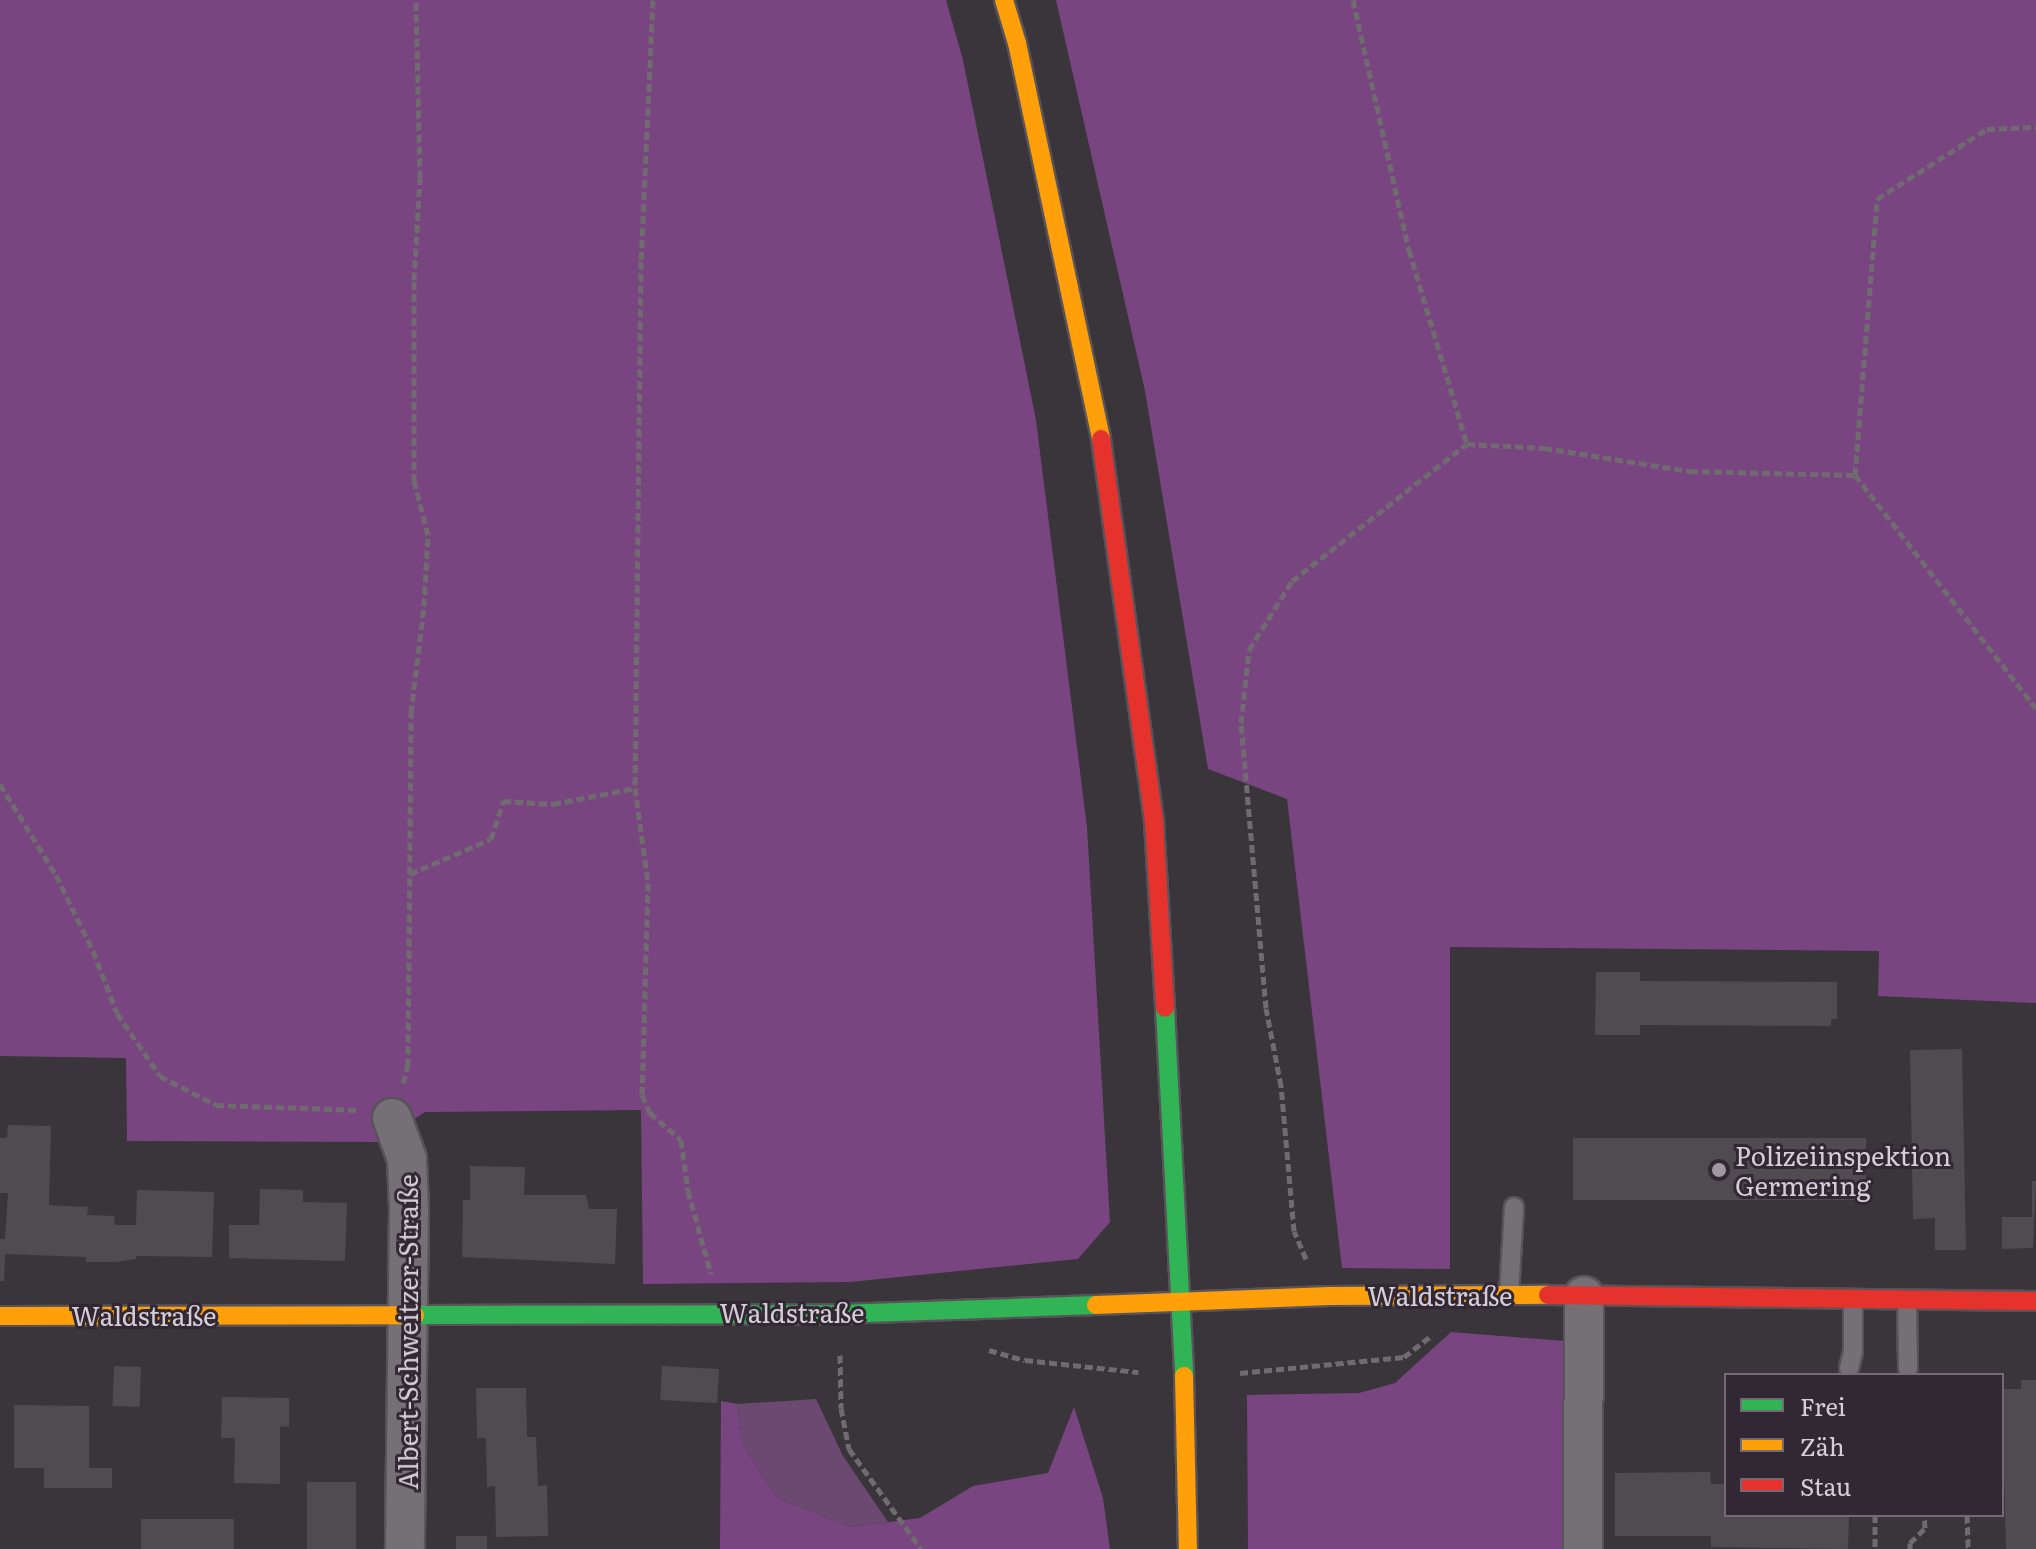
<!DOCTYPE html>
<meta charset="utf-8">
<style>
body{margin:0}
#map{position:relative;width:2036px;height:1549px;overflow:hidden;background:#3a353b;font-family:Literata,serif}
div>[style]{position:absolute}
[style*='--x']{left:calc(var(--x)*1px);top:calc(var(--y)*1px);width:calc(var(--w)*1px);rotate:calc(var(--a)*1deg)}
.green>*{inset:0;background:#6b4971}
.forest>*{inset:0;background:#784581}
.building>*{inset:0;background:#504b51;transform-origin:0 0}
.path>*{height:5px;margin-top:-2.5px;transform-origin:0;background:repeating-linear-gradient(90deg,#6f6b6f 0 8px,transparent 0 12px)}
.roads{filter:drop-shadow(2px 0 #585359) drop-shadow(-2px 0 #585359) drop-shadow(0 2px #585359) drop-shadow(0 -2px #585359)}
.lane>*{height:18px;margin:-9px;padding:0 9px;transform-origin:9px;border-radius:9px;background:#757075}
.street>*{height:38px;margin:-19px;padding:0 19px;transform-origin:19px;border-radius:19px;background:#757075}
.fast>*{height:18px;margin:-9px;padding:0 9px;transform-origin:9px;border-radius:9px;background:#30b455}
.slow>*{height:18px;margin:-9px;padding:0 9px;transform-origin:9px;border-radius:9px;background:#ff9f0a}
.jam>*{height:18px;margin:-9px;padding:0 9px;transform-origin:9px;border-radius:9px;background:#e5322d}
.dots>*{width:22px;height:22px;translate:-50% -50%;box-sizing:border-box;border:4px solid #322834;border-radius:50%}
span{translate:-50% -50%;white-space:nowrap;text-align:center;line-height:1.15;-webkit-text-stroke:6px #322834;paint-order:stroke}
.poi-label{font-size:26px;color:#d5ced6}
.left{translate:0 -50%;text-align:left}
.street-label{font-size:26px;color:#d5ced6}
.legend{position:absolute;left:1724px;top:1373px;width:280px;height:144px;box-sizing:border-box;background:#322834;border:2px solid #736a75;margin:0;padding:10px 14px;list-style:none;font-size:24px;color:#d5ced6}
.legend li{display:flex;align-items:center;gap:16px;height:40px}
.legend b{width:40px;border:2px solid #736a75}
</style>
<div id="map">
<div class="green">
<i style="clip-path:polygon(816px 1399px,843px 1456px,888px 1522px,850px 1527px,777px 1498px,743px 1445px,737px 1404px)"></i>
</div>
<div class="forest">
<i style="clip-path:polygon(0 0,946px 0,963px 60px,1036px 420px,1087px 827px,1110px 1222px,1078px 1259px,850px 1282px,643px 1284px,641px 1110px,425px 1112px,378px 1142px,127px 1141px,126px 1058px,0 1056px)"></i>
<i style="clip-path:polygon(1056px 0,2036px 0,2036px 1003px,1878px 996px,1879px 951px,1450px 947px,1450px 1269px,1342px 1268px,1287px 799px,1208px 769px,1145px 391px)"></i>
<i style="clip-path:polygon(1451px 1332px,1565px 1341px,1564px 1549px,1248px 1549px,1247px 1395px,1359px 1393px,1395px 1383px)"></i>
<i style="clip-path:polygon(721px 1401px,737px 1404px,743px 1445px,777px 1498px,850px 1527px,920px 1518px,973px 1486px,1048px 1473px,1074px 1407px,1103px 1498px,1110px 1549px,720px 1549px)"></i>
</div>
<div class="building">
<i style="clip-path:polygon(1596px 972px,1640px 972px,1640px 981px,1837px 982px,1837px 1019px,1831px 1019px,1831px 1026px,1640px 1025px,1640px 1035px,1595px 1035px)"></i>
<i style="clip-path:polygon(1962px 1049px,1966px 1250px,1935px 1250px,1935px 1218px,1913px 1219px,1910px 1050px)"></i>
<i style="clip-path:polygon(8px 1125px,51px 1126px,49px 1205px,88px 1207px,87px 1215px,114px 1216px,115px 1225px,136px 1225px,137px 1190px,214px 1192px,212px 1257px,136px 1256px,136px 1259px,115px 1262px,86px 1262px,86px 1257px,5px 1254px,4px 1281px,0 1281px,0 1239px,5px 1239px,8px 1193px,0 1193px,0 1138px,7px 1138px)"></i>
<i style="left:1573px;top:1138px;width:293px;height:62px"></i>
<i style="clip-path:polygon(470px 1166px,525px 1167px,524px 1195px,586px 1195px,589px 1209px,617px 1209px,615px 1264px,462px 1257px,463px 1200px,470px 1200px)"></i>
<i style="clip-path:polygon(2032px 1181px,2036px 1181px,2033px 1248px,2002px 1249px,2002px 1217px,2032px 1217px)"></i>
<i style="clip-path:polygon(260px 1189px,303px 1190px,303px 1202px,347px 1203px,345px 1261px,229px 1258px,229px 1225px,259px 1225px)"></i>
<i style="left:114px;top:1366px;width:27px;height:40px;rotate:2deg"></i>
<i style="left:662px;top:1366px;width:57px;height:34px;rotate:3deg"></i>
<i style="clip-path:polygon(2021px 1380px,2036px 1380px,2036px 1549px,2006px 1549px,2002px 1389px,2021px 1389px)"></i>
<i style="clip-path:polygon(476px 1388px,526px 1388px,527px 1437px,536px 1437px,538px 1486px,547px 1485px,548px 1536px,496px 1537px,495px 1486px,487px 1487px,486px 1438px,477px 1438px)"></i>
<i style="clip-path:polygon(222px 1397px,289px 1398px,289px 1427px,280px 1426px,280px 1484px,234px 1483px,235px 1438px,221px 1438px)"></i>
<i style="clip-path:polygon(14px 1405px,89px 1406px,89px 1468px,112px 1468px,112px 1488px,44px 1488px,44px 1468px,14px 1468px)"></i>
<i style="clip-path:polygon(1710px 1472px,1711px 1484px,1726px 1484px,1726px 1515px,1849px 1515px,1848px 1549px,1711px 1547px,1711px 1536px,1615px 1536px,1615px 1473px)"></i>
<i style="left:307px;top:1482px;width:49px;height:67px"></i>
<i style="left:141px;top:1519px;width:93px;height:30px"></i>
<i style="left:456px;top:1536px;width:31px;height:13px"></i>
</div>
<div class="path">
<i style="--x:653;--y:0;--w:261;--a:92.6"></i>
<i style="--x:641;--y:261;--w:527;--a:90.65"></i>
<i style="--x:635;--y:788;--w:96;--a:82.2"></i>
<i style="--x:648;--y:883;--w:212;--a:91.6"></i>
<i style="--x:642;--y:1095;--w:20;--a:66"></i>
<i style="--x:650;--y:1113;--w:41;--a:41.1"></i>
<i style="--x:681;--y:1140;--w:51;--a:82.2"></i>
<i style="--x:688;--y:1191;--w:86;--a:74.5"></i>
<i style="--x:1353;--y:0;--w:256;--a:77.4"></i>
<i style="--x:1409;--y:250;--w:202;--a:73.4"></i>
<i style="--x:1467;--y:444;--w:77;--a:3"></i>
<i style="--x:1544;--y:448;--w:148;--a:9"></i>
<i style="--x:1690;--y:471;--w:165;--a:1.4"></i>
<i style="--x:1855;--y:475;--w:295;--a:52.2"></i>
<i style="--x:1855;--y:475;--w:277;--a:-85.4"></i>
<i style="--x:1877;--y:199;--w:130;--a:-32.5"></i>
<i style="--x:1987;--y:129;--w:49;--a:-2.3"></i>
<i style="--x:0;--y:784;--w:107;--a:58.4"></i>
<i style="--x:56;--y:875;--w:85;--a:64"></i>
<i style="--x:93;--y:951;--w:66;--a:68.8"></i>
<i style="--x:117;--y:1013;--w:76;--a:55.7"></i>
<i style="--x:160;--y:1076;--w:63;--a:27.4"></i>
<i style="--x:216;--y:1105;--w:144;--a:2"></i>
<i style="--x:410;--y:874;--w:88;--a:-23.4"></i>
<i style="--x:491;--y:839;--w:40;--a:-72"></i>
<i style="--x:503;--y:801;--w:50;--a:3.4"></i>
<i style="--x:553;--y:804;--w:84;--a:-11"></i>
<i style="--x:403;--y:1083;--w:18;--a:-74"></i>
<i style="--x:408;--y:1066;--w:353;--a:-89.5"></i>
<i style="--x:411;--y:713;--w:108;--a:-83.1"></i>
<i style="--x:424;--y:606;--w:71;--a:-86.8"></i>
<i style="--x:428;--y:535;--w:56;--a:-104.5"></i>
<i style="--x:414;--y:481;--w:201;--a:-90"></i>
<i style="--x:414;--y:280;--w:102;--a:-86.6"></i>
<i style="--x:420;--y:178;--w:178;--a:-91.3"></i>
<i style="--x:1306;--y:1259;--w:30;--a:-113"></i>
<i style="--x:1294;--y:1231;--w:146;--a:-95.1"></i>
<i style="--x:1281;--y:1086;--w:79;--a:-100.9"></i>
<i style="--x:1266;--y:1008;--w:286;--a:-95"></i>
<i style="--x:1241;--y:723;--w:73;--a:-83.7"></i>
<i style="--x:1249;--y:650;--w:81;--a:-58.1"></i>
<i style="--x:1292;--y:581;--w:222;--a:-38.1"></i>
<i style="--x:989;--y:1350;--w:37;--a:16"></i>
<i style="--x:1025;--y:1360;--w:114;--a:6.1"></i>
<i style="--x:840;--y:1355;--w:53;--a:88.9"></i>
<i style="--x:841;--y:1408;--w:42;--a:79"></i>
<i style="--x:849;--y:1449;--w:123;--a:54.2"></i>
<i style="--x:1240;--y:1373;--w:165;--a:-5.6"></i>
<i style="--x:1404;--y:1357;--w:34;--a:-38"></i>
<i style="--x:1875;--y:1515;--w:34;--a:90"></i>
<i style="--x:1967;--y:1515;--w:34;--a:88"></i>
<i style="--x:1910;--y:1549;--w:6;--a:-90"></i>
<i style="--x:1910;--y:1543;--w:21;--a:-45"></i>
<i style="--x:1925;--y:1528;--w:13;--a:-94"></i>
</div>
<div class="roads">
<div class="lane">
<i style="--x:1509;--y:1294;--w:87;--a:-86.7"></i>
<i style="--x:1907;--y:1301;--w:67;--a:89.1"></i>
<i style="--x:1849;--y:1368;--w:16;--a:-76"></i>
<i style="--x:1853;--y:1352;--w:52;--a:-90"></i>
</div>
<div class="street">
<i style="--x:392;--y:1118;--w:44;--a:69.9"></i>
<i style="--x:407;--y:1159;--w:50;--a:87.7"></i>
<i style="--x:409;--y:1209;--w:340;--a:90.7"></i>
<i style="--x:1583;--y:1549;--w:253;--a:-89.8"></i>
</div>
<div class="fast">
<i style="--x:1165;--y:1008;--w:368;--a:87"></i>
<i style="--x:415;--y:1315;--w:425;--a:-0.1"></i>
<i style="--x:840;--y:1314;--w:256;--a:-2"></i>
</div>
<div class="slow">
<i style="--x:1004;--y:0;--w:45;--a:73.2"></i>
<i style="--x:1017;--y:43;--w:405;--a:78"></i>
<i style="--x:1096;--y:1305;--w:234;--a:-2.2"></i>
<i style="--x:1330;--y:1296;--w:218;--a:-0.3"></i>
<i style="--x:0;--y:1316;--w:415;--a:-0.1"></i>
<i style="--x:1184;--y:1376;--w:173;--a:88.7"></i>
</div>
<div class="jam">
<i style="--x:1101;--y:439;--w:387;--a:82.1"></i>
<i style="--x:1154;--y:822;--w:186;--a:86.6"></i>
<i style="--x:1548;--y:1295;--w:488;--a:0.7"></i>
</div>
</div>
<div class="dots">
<i style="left:1719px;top:1170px;background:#9f98a0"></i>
</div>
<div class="poi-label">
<span class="left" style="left:1735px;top:1170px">Polizeiinspektion<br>Germering</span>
</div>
<div class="street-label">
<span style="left:1440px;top:1295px">Waldstraße</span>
<span style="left:792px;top:1312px">Waldstraße</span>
<span style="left:144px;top:1315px">Waldstraße</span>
<span style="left:407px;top:1332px;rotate:-90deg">Albert-Schweitzer-Straße</span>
</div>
<ul class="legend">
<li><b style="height:10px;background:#30b455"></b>Frei</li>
<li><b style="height:10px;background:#ff9f0a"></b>Zäh</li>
<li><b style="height:10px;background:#e5322d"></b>Stau</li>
</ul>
</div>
